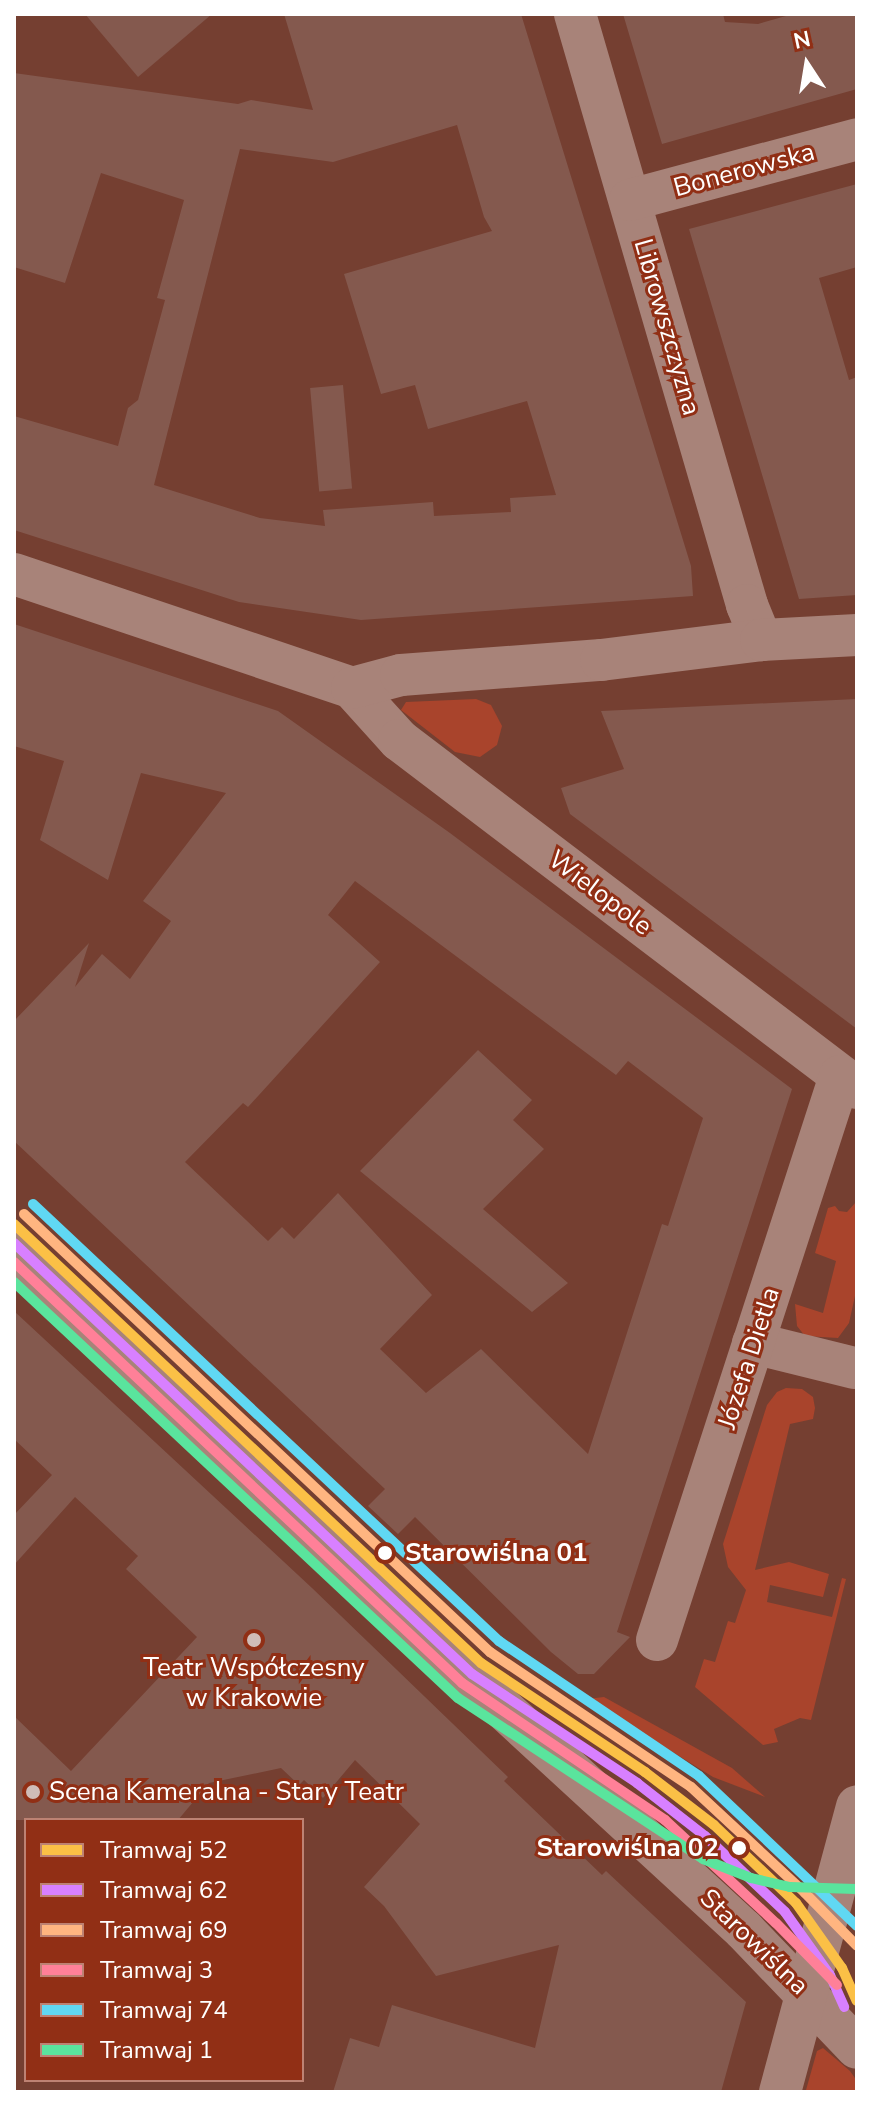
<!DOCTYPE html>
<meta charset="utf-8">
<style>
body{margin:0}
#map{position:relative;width:871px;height:2106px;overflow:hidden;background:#753f31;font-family:"Nunito Sans",sans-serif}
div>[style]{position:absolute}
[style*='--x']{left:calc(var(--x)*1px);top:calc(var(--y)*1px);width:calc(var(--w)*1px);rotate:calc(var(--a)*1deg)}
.green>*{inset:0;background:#a9442c}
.building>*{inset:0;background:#84594e;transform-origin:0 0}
.minor>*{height:42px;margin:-21px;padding:0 21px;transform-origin:21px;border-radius:21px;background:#a88379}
.tram-1>*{height:10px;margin:-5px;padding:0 5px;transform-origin:5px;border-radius:5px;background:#fbc046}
.tram-2>*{height:10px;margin:-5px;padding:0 5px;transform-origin:5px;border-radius:5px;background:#d880ff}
.tram-3>*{height:10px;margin:-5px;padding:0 5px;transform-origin:5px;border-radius:5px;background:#ffb580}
.tram-4>*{height:10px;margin:-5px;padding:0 5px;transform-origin:5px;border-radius:5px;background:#ff8098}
.tram-5>*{height:10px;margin:-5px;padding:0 5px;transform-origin:5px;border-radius:5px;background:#60d8f3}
.tram-6>*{height:10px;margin:-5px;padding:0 5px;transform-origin:5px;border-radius:5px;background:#5ae49d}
.dots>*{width:22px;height:22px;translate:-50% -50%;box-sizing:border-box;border:4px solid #912f15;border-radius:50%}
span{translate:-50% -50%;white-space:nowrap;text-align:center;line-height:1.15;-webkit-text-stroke:6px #912f15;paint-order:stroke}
.street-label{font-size:26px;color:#fff}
.stop-label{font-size:26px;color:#fff;font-weight:700}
.left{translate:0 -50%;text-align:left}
.right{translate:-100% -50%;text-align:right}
.poi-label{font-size:26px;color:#fff}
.frame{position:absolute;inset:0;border:16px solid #fff;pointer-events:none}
.legend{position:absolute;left:24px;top:1818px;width:280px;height:264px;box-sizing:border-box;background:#912f15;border:2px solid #bd8273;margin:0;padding:10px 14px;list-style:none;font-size:24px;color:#fff}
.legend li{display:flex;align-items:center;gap:16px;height:40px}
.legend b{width:40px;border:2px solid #bd8273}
.north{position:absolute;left:767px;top:24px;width:80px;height:80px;-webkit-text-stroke:6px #912f15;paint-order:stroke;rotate:348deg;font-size:22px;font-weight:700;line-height:32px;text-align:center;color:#fff}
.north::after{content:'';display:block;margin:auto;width:28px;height:36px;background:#fff;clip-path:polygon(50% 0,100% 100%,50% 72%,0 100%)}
</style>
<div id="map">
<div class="green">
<i style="clip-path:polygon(476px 699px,491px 705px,502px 726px,497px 745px,480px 757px,455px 752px,401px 710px,406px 702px)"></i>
<i style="clip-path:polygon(857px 1201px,857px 1287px,849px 1323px,838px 1338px,805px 1336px,797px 1326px,795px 1304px,823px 1313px,836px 1261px,815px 1253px,828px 1208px,835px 1206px,839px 1211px,847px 1212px)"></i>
<i style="clip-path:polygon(786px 1388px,802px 1389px,813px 1397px,815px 1408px,813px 1419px,790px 1424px,755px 1570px,789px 1562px,829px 1574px,823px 1597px,770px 1585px,767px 1602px,832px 1617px,842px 1578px,846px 1579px,811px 1720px,800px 1718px,774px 1729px,778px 1742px,763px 1745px,695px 1687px,704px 1659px,715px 1662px,728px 1621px,735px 1623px,746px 1590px,728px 1567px,723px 1544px,767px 1405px,777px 1392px)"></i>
<i style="clip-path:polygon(604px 1697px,732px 1768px,765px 1797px,713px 1777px,587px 1699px)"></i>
<i style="clip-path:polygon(823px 2048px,850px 2071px,857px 2081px,857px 2092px,806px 2090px,817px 2051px)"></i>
</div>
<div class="building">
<i style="clip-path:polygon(85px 14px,212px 14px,138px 77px)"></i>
<i style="clip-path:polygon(evenodd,284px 14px,521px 14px,691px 566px,693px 596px,361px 620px,239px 602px,14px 530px,14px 416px,118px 446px,128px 408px,138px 400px,165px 300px,157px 298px,184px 200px,101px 173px,65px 283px,14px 267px,14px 73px,238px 104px,251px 100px,313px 110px,284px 14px,457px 125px,484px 217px,492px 231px,344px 274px,381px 394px,415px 385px,428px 429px,527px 401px,556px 495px,510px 498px,511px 512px,434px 516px,433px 502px,323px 510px,325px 526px,260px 518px,154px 485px,240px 149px,333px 162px,457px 125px)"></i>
<i style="clip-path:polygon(623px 14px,723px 14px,725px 22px,758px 24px,793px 14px,857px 14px,857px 89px,662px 144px)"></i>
<i style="clip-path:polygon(857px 184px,857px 267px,819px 278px,849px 380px,857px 377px,857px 595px,799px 599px,689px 229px)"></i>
<i style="left:343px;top:385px;width:104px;height:33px;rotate:85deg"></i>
<i style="clip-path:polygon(evenodd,14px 624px,278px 711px,450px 833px,792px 1089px,617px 1632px,630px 1637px,594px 1674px,578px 1674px,551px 1652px,415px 1517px,398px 1534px,368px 1506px,385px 1489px,14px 1141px,14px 1021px,89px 943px,75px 987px,102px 954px,130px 979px,171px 921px,143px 901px,226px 793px,141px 773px,108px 880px,40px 840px,64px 761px,14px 746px,14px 624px,355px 881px,616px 1075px,628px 1061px,703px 1118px,668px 1226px,662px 1224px,588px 1454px,481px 1349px,426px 1393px,380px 1349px,432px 1295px,338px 1193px,294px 1239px,282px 1227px,268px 1241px,185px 1162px,243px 1103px,248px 1107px,380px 962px,328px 915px,355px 881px)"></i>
<i style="clip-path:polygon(857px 699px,857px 1029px,570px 814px,561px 788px,624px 769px,601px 711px)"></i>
<i style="clip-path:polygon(478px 1050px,532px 1100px,513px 1120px,544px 1149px,483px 1209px,568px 1283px,532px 1312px,360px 1171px)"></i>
<i style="clip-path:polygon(14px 1311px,312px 1588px,508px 1777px,504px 1781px,602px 1875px,606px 1871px,746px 2002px,721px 2092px,333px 2092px,350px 2038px,379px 2047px,392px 2005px,535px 2048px,559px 1945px,436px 1976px,384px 1906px,364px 1887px,420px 1824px,355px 1760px,323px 1798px,304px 1780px,299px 1785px,281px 1768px,209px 1783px,178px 1820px,14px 1820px,14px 1716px,71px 1771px,197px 1637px,126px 1569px,138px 1556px,75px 1497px,14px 1565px,14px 1515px,52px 1475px,14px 1439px)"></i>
</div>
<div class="minor">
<i style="--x:575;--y:14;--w:616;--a:73.77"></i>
<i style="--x:747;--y:605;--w:38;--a:68"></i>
<i style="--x:630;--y:200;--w:235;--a:-15"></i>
<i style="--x:14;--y:574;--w:357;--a:18.6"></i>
<i style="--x:352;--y:688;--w:70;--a:47.9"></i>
<i style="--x:399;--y:740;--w:575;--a:37.23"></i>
<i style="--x:352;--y:688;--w:51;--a:-14.9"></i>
<i style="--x:401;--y:675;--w:201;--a:-4.3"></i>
<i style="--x:601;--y:660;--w:161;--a:-7.1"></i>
<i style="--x:761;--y:640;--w:96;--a:-3"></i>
<i style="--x:14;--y:1252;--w:287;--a:43.6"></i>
<i style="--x:222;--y:1450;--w:709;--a:42.6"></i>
<i style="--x:744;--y:1930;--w:163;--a:46.2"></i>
<i style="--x:753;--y:1343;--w:104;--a:13.9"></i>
<i style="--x:657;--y:1640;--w:593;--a:-72.02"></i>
<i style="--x:780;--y:2092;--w:296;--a:-74.9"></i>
</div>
<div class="tram-1">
<i style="--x:14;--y:1224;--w:641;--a:43.23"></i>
<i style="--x:481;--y:1663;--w:197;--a:33.6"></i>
<i style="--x:645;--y:1772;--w:87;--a:37.5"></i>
<i style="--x:714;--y:1825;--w:113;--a:43.6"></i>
<i style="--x:796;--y:1903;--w:80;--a:54.7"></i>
<i style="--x:842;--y:1968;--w:36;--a:66"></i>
</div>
<div class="tram-2">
<i style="--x:14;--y:1243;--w:629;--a:43.26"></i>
<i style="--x:472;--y:1674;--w:198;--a:33.4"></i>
<i style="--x:637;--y:1783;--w:86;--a:37.9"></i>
<i style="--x:705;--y:1836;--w:110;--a:43.5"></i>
<i style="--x:785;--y:1912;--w:77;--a:54.5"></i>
<i style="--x:830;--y:1975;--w:35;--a:66"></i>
</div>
<div class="tram-3">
<i style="--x:24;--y:1214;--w:640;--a:43.23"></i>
<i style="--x:490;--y:1652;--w:242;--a:33.9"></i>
<i style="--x:691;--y:1787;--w:156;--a:42.9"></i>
<i style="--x:805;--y:1893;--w:74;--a:45.5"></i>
</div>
<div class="tram-4">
<i style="--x:14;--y:1262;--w:615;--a:43.22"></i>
<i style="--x:462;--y:1683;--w:245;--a:34"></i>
<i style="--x:665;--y:1820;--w:151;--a:42.9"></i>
<i style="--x:776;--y:1923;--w:87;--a:45.5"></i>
</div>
<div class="tram-5">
<i style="--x:33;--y:1204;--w:639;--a:43.16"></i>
<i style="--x:499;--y:1641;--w:241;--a:34"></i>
<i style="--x:699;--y:1776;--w:218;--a:43.5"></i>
</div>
<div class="tram-6">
<i style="--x:14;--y:1282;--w:608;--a:43.14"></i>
<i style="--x:458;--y:1698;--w:293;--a:33.3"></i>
<i style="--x:703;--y:1859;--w:52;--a:21.6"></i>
<i style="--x:751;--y:1878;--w:40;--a:13"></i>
<i style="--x:790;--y:1887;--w:66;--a:1.7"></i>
</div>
<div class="dots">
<i style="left:385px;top:1553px;background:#fff"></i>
<i style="left:254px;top:1640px;background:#cfbcb7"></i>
<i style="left:33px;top:1792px;background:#cfbcb7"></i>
<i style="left:739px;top:1848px;background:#fff"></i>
</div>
<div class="street-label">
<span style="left:744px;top:170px;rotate:-15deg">Bonerowska</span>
<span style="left:667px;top:327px;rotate:74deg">Librowszczyzna</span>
<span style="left:600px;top:893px;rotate:37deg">Wielopole</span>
<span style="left:749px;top:1358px;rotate:-72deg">Józefa Dietla</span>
<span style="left:754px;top:1942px;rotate:44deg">Starowiślna</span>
</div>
<div class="stop-label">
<span class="left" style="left:405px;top:1553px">Starowiślna 01</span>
<span class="right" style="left:719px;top:1848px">Starowiślna 02</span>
</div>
<div class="poi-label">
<span style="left:254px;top:1683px">Teatr Współczesny<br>w Krakowie</span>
<span class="left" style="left:49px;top:1792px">Scena Kameralna - Stary Teatr</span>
</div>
<div class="frame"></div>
<ul class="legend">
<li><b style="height:10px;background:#fbc046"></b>Tramwaj 52</li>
<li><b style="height:10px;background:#d880ff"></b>Tramwaj 62</li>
<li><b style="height:10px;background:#ffb580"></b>Tramwaj 69</li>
<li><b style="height:10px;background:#ff8098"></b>Tramwaj 3</li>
<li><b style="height:10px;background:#60d8f3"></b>Tramwaj 74</li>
<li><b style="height:10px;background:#5ae49d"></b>Tramwaj 1</li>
</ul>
<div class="north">N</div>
</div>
